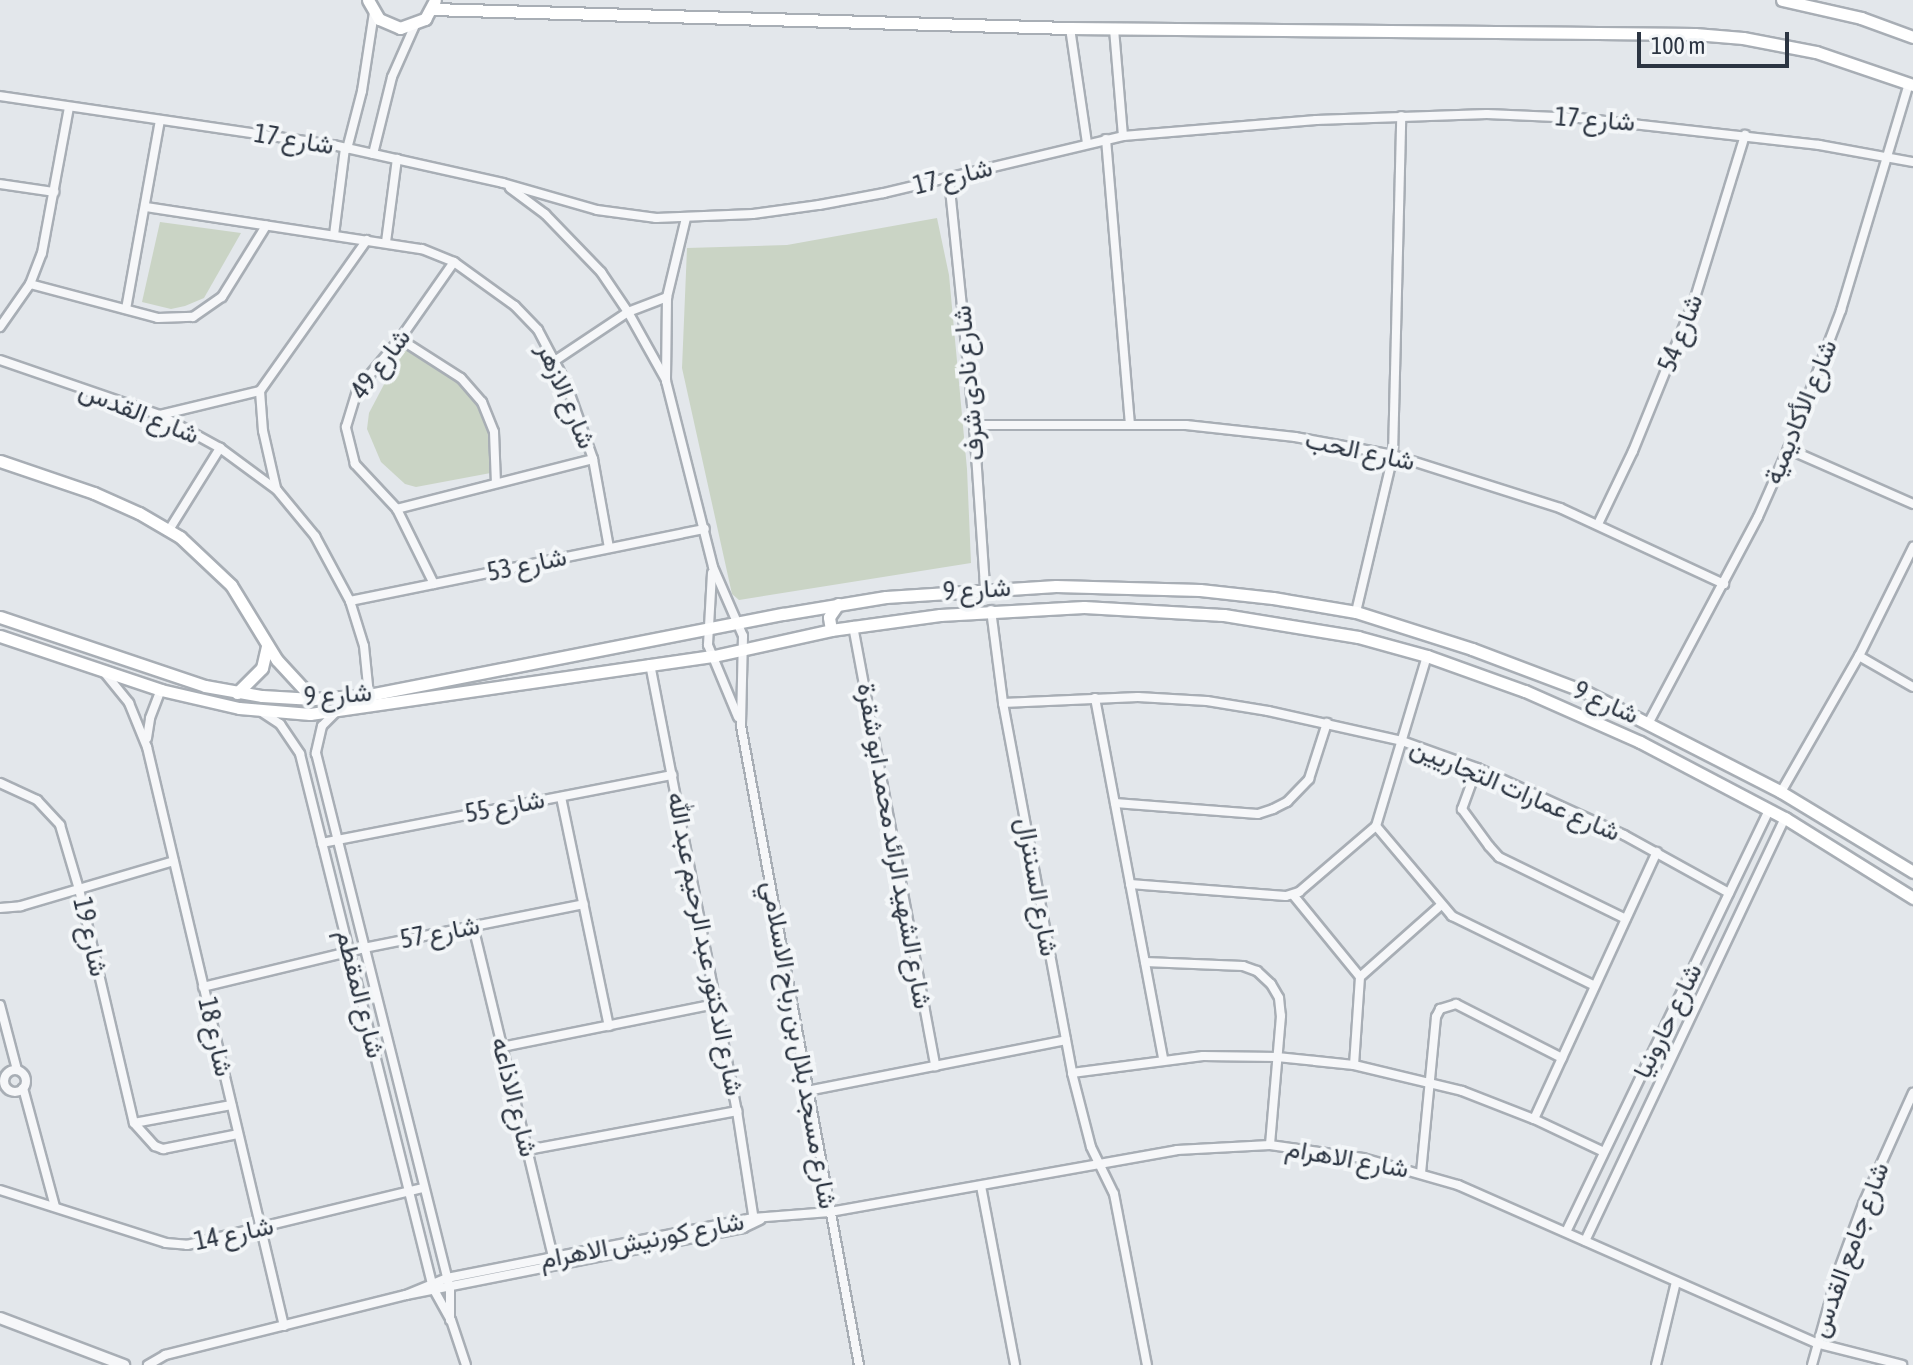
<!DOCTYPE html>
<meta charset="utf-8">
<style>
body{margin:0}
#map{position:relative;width:1913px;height:1365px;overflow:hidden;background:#e3e7eb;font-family:"Asap Condensed",Vazirmatn,sans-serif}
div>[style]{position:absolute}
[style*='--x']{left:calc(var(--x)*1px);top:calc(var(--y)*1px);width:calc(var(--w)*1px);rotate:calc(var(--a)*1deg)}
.green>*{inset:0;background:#cad4c5}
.roads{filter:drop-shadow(2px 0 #a8aeb5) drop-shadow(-2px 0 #a8aeb5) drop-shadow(0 2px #a8aeb5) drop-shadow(0 -2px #a8aeb5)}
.minor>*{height:8px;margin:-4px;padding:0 4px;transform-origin:4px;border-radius:4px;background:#f6f7f9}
.minor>.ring{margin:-4px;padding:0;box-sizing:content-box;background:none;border:8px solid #f6f7f9;border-radius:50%}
.tertiary>*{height:10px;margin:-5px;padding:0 5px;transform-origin:5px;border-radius:5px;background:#f6f7f9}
.secondary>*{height:11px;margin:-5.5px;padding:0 5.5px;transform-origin:5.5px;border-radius:5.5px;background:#fff}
span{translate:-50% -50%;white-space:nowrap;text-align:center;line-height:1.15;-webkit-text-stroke:8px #f3f6f8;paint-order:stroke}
.street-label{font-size:26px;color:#2c3542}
.scale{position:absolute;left:1637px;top:32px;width:152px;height:36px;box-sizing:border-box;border:4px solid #2c3542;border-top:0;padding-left:10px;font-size:24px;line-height:28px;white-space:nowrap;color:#2c3542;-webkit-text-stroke:6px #f3f6f8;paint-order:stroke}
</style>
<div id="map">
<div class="green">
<i style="clip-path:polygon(937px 218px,949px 275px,967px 469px,971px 563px,739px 600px,732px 594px,682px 368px,687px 248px,787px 245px)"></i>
<i style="clip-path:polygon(160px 222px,241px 233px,204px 298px,185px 306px,171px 309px,142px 302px)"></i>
<i style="clip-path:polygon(418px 346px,460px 370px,473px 384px,487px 414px,496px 472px,416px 487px,405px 484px,381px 462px,367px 429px,369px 413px,401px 352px)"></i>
</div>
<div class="roads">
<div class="minor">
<i style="--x:1070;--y:28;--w:116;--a:81.6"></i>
<i style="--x:1114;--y:29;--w:107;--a:85.2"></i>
<i style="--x:0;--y:96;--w:337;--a:8.4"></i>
<i style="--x:333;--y:145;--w:174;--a:12.6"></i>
<i style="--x:503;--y:183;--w:98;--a:16"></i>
<i style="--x:597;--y:210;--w:60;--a:7.7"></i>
<i style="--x:656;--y:218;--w:97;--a:-2.4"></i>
<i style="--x:753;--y:214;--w:67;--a:-7.8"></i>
<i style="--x:819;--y:205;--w:66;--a:-10.5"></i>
<i style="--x:884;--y:193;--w:246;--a:-13.4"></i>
<i style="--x:1123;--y:136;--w:194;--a:-4.7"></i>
<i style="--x:1316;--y:120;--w:171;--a:-2"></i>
<i style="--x:1487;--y:114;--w:92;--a:2.5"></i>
<i style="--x:1579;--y:118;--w:242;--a:6.4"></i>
<i style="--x:1819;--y:145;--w:96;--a:10.3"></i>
<i style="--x:1106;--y:139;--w:284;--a:85.2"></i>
<i style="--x:347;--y:149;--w:60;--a:-75.5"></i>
<i style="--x:362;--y:91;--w:79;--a:-81.3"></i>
<i style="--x:373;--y:154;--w:79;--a:-76.1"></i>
<i style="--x:392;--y:77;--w:57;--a:-66.1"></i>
<i style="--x:949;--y:179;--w:247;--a:84.2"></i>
<i style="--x:974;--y:425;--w:163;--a:86.1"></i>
<i style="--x:0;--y:184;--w:55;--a:8.4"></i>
<i style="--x:510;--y:188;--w:44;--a:36.6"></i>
<i style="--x:545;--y:214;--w:81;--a:46"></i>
<i style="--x:601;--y:272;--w:48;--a:56"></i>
<i style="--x:628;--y:312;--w:78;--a:60.8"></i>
<i style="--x:146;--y:207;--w:279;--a:8.7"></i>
<i style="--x:422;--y:249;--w:35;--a:22"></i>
<i style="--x:454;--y:262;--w:75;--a:35.8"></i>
<i style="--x:515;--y:306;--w:33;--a:46"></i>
<i style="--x:538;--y:330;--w:60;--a:62.2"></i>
<i style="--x:566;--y:383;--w:81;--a:70.4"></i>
<i style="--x:593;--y:459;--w:90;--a:79.8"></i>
<i style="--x:686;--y:218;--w:81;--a:103.5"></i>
<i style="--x:667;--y:297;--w:84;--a:90.7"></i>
<i style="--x:666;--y:381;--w:192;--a:75.8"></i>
<i style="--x:713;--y:567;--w:75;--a:66.5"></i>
<i style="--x:743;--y:636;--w:90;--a:91.3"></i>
<i style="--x:741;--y:726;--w:650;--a:79.54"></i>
<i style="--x:334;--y:235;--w:88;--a:-82.8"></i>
<i style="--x:386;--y:242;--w:84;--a:-82.5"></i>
<i style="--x:30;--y:284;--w:132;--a:14.9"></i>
<i style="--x:158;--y:318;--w:35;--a:-2"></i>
<i style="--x:193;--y:317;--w:35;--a:-35"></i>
<i style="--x:222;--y:297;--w:84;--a:-58.2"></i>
<i style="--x:126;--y:309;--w:192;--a:-79.8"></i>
<i style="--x:0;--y:327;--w:52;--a:-55.1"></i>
<i style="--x:30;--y:284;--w:33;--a:-69"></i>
<i style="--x:42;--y:253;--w:148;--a:-79.5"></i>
<i style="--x:400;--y:339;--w:72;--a:32.6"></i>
<i style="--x:461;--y:378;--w:32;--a:49"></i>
<i style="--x:482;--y:402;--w:32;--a:68"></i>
<i style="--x:494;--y:432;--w:51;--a:87.8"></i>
<i style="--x:0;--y:360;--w:169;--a:19"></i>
<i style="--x:160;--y:415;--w:68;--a:28.8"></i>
<i style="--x:220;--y:448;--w:71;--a:36.4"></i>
<i style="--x:277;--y:490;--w:60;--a:50.4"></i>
<i style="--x:315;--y:536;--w:74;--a:61.7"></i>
<i style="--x:350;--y:601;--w:47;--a:72.7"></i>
<i style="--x:364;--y:646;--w:49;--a:84.2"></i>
<i style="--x:556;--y:360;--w:87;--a:-33.7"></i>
<i style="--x:628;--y:312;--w:42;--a:-21"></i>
<i style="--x:160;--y:415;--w:103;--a:-13.5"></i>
<i style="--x:974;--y:425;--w:212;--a:0"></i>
<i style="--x:1186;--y:425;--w:110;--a:6.3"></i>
<i style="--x:1295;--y:437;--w:100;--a:10.4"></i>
<i style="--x:1393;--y:455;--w:175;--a:17.6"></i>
<i style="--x:1560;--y:508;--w:181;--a:24.9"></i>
<i style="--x:1788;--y:449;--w:137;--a:23.7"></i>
<i style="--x:276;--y:488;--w:58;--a:-102.8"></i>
<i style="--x:263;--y:431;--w:40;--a:-94.3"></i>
<i style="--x:260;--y:391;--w:185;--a:-54.7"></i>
<i style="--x:397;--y:509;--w:202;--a:-14.3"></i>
<i style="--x:1598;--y:524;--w:81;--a:-64.4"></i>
<i style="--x:1633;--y:451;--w:162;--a:-67.9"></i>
<i style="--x:1694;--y:301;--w:174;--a:-72.9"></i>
<i style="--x:169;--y:530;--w:97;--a:-58.1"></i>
<i style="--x:712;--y:573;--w:72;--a:93.2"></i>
<i style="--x:708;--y:645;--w:78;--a:67.4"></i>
<i style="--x:434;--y:584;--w:84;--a:-116.3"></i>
<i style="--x:397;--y:509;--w:62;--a:-133"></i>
<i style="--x:355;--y:464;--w:38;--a:-104"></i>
<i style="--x:346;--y:427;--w:39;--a:-73"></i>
<i style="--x:357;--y:390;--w:67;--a:-49.9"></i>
<i style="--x:400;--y:339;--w:94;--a:-55"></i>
<i style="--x:350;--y:601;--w:362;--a:-11.5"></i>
<i style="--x:991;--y:610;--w:94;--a:82.6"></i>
<i style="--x:1003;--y:703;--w:376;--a:79.4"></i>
<i style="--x:1072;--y:1073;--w:76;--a:75.6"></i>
<i style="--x:1091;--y:1147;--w:52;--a:63.9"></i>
<i style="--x:1114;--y:1194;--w:174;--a:79.1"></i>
<i style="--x:1356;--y:612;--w:161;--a:-76.7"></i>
<i style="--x:1393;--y:455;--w:339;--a:-88.6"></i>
<i style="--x:853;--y:626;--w:448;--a:79.4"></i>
<i style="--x:1859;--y:656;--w:62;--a:29.9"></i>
<i style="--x:650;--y:664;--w:455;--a:79"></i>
<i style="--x:737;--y:1111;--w:111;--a:81.2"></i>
<i style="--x:104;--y:672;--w:40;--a:51"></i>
<i style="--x:129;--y:703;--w:48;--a:67.8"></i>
<i style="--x:147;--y:747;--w:595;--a:76.69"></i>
<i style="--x:1095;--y:698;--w:367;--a:79.3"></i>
<i style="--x:1003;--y:703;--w:135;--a:-2.5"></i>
<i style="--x:1138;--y:697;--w:69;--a:3.3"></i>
<i style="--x:1207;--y:701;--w:62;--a:9.3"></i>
<i style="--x:1268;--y:711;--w:137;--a:12.6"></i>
<i style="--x:1402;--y:741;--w:80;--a:19.8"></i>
<i style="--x:1477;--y:768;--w:162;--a:24.5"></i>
<i style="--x:1624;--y:835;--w:120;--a:28.9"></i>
<i style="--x:260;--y:711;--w:24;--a:33"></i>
<i style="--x:280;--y:724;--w:36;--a:56"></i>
<i style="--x:300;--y:754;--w:550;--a:76.01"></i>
<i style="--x:433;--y:1288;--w:37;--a:61"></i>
<i style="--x:451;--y:1320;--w:47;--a:71.6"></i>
<i style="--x:335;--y:713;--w:18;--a:135"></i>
<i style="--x:322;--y:726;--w:28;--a:103"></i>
<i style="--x:316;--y:753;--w:552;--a:75.96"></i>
<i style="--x:450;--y:1289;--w:31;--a:90"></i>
<i style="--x:1649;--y:722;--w:232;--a:-62"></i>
<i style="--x:1758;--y:517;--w:74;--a:-66.2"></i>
<i style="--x:1788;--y:449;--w:149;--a:-69.1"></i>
<i style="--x:1841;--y:310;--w:236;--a:-73.3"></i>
<i style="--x:147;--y:738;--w:20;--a:-81"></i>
<i style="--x:150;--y:718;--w:30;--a:-69"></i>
<i style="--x:1477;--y:768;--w:44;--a:110.1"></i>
<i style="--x:1462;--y:809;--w:46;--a:53.9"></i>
<i style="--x:1489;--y:846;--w:15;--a:48"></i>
<i style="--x:1499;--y:857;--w:141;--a:26"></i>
<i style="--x:0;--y:783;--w:41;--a:24.7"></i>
<i style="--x:37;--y:800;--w:34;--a:47"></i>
<i style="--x:60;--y:825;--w:67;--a:73.5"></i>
<i style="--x:79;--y:889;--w:240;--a:76.8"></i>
<i style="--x:134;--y:1123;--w:31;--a:48"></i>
<i style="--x:155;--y:1146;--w:9;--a:21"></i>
<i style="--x:163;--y:1149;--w:76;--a:-11.3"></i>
<i style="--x:1781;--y:792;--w:157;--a:-60.2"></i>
<i style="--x:1859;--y:656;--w:122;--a:-63.6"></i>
<i style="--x:561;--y:797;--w:234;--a:78.2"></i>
<i style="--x:1115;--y:803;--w:143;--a:4.4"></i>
<i style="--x:1258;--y:814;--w:16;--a:-18"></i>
<i style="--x:1273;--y:809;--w:16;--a:-27"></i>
<i style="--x:1287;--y:802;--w:32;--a:-46"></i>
<i style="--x:1309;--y:779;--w:59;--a:-72.2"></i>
<i style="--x:1376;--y:826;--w:118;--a:49.8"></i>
<i style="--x:1452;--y:916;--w:159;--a:26.1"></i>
<i style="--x:322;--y:843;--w:357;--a:-11"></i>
<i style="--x:1130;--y:884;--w:156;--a:4.4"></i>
<i style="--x:1286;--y:896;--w:14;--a:-17"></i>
<i style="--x:1299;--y:892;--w:101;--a:-40.6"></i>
<i style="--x:1376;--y:826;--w:177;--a:-73.3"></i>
<i style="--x:1294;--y:896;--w:104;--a:50.8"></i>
<i style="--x:1360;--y:977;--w:88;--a:93.9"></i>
<i style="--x:0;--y:908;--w:21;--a:-5"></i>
<i style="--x:21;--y:906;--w:159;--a:-16.4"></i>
<i style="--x:473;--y:926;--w:344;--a:76.4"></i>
<i style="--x:1145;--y:962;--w:98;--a:2.3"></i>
<i style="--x:1243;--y:966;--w:15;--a:20"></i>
<i style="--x:1257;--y:971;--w:19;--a:43"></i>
<i style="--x:1271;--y:984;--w:16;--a:60"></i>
<i style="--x:1279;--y:998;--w:18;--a:84"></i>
<i style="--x:1281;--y:1016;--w:129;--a:94.9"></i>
<i style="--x:1360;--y:977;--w:108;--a:-41.6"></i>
<i style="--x:203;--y:987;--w:166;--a:-13.6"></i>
<i style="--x:364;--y:948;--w:224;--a:-11.3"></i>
<i style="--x:0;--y:1005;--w:67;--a:75.3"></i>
<i style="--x:502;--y:1047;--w:218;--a:-11.4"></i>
<i class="ring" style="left:4px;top:1070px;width:14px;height:14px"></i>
<i style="--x:1072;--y:1073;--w:132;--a:-7.4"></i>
<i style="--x:1203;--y:1056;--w:74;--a:0.8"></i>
<i style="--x:1277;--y:1057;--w:77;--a:5.9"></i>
<i style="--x:1354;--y:1065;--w:111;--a:13.5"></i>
<i style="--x:1462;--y:1091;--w:77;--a:21.3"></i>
<i style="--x:1534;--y:1119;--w:77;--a:25.2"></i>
<i style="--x:23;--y:1088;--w:123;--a:74.9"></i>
<i style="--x:807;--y:1091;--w:264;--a:-11.1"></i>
<i style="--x:1534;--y:1119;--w:294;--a:-65.3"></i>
<i style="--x:134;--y:1123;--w:99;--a:-10.5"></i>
<i style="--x:527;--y:1150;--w:214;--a:-10.5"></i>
<i style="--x:1421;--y:1173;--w:157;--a:-84.5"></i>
<i style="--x:1436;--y:1017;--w:9;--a:-63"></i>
<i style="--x:1440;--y:1009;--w:17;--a:-17"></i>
<i style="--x:1456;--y:1004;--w:119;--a:27"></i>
<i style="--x:981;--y:1186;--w:182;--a:79.2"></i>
<i style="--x:0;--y:1190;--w:174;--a:17.7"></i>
<i style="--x:166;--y:1243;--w:21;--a:5"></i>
<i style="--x:187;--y:1245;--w:243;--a:-13.6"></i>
<i style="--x:1566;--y:1232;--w:468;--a:-64.3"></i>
<i style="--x:1585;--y:1241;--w:468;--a:-64.7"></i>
<i style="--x:406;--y:1295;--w:44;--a:-22.5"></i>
<i style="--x:447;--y:1278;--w:312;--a:-11.1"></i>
<i style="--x:753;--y:1218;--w:77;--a:-4.5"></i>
<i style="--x:830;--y:1212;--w:352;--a:-10.1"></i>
<i style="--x:1177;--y:1150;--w:93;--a:-3.1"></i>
<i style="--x:1270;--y:1145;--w:94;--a:8"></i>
<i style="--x:1363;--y:1158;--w:99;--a:15.9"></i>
<i style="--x:1458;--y:1185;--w:391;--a:23.8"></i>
<i style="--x:1816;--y:1343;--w:89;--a:14.3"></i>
<i style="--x:148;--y:1365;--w:20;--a:-30"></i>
<i style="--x:165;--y:1355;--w:248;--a:-14"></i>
<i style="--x:406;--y:1295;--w:344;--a:-11.2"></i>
<i style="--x:743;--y:1228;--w:19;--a:-25"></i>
<i style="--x:1656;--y:1365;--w:85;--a:-76.5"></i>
<i style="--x:1812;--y:1365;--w:97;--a:-74.4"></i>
<i style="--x:1838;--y:1272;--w:72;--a:-69.8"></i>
<i style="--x:1863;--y:1204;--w:122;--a:-65.8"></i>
</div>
<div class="tertiary">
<i style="--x:0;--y:1318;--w:133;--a:20.8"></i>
</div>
<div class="secondary">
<i style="--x:368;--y:0;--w:22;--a:60"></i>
<i style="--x:379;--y:19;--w:23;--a:23"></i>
<i style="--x:400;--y:28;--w:27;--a:-20"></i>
<i style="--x:425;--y:19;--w:21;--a:-62"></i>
<i style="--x:1782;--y:0;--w:81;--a:12.8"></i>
<i style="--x:1861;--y:18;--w:55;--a:20.1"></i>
<i style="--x:432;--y:9;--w:638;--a:1.71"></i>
<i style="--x:1070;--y:28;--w:625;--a:0.55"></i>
<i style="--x:1695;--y:34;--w:48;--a:4.8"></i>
<i style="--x:1743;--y:38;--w:74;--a:10.9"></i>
<i style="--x:1816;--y:52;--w:102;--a:18.8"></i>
<i style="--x:0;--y:461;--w:99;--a:18.8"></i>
<i style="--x:94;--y:493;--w:49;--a:24"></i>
<i style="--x:139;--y:513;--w:48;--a:30.3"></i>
<i style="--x:180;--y:537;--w:70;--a:43.3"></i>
<i style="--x:231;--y:585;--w:88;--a:58.5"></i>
<i style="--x:277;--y:660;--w:53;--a:47.3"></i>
<i style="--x:0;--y:617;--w:216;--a:18.6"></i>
<i style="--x:205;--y:686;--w:58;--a:10"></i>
<i style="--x:262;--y:696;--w:51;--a:3.4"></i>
<i style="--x:313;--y:699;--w:56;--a:-4.1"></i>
<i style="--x:369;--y:695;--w:422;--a:-11.1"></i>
<i style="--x:783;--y:614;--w:104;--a:-9.4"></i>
<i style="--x:886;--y:597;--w:170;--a:-3.7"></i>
<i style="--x:1056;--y:586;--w:144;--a:1.6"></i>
<i style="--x:1200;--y:590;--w:73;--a:6.3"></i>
<i style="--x:1273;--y:598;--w:84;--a:9.6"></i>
<i style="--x:1356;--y:612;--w:122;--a:17.7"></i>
<i style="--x:1472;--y:649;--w:122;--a:20.7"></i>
<i style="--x:1586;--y:692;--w:219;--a:27.1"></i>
<i style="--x:1781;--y:792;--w:154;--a:31.2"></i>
<i style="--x:831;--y:630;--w:13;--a:-99"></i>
<i style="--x:829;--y:617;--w:16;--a:-55"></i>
<i style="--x:0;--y:636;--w:170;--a:18.5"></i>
<i style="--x:161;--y:690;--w:80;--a:13"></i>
<i style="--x:239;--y:708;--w:71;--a:4.8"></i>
<i style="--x:310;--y:714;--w:408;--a:-8.2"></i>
<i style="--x:714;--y:656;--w:120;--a:-12.5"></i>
<i style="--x:831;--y:630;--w:110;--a:-7.8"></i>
<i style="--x:940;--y:615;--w:144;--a:-3.2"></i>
<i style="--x:1084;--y:607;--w:140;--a:3.3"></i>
<i style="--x:1224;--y:615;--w:136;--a:9.3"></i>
<i style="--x:1358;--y:637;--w:72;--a:15.4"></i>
<i style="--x:1427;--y:656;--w:104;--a:19.7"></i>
<i style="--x:1525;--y:691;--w:126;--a:23.9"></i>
<i style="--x:1640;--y:742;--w:164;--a:27.7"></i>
<i style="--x:1785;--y:818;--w:151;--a:32"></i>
<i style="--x:237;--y:693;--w:35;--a:-45"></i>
<i style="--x:262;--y:668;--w:23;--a:-77"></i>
</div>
</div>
<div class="street-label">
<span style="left:1595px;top:120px;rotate:4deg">شارع 17</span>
<span style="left:294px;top:140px;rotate:9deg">شارع 17</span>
<span style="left:953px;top:177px;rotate:-14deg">شارع 17</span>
<span style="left:1681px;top:333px;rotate:-69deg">شارع 54</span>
<span style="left:381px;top:364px;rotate:-53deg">شارع 49</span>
<span style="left:969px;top:383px;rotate:-95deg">شارع نادى شرف</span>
<span style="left:566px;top:396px;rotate:67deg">شارع الازهر</span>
<span style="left:1801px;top:412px;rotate:-68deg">شارع الأكاديمية</span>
<span style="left:139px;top:413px;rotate:22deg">شارع القدس</span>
<span style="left:1360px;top:451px;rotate:12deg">شارع الحب</span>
<span style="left:527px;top:565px;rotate:-12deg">شارع 53</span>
<span style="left:977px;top:590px;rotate:-4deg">شارع 9</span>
<span style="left:338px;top:695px;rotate:-4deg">شارع 9</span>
<span style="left:1606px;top:703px;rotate:24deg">شارع 9</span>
<span style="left:1515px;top:790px;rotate:23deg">شارع عمارات التجاريين</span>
<span style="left:505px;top:807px;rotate:-11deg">شارع 55</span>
<span style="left:894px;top:846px;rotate:80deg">شارع الشهيد الرائد محمد ابو شقرة</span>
<span style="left:1037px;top:887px;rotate:80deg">شارع السنترال</span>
<span style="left:440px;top:933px;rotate:-11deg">شارع 57</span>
<span style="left:90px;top:937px;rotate:77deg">شارع 19</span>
<span style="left:705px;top:944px;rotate:79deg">شارع الدكتور عبد الرحيم عبد الله</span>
<span style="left:360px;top:994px;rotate:76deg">شارع المقطم</span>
<span style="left:1668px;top:1021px;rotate:-64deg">شارع حارونيا</span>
<span style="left:215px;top:1037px;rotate:77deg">شارع 18</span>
<span style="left:799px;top:1045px;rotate:80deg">شارع مسجد بلال بن رباح الاسلامي</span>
<span style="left:514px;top:1097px;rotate:76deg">شارع الاذاعه</span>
<span style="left:1347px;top:1159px;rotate:10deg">شارع الاهرام</span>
<span style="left:234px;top:1234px;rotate:-12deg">شارع 14</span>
<span style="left:642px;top:1241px;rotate:-11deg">شارع كورنيش الاهرام</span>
<span style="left:1850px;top:1250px;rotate:-70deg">شارع جامع القدس</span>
</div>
<div class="scale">100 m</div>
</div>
